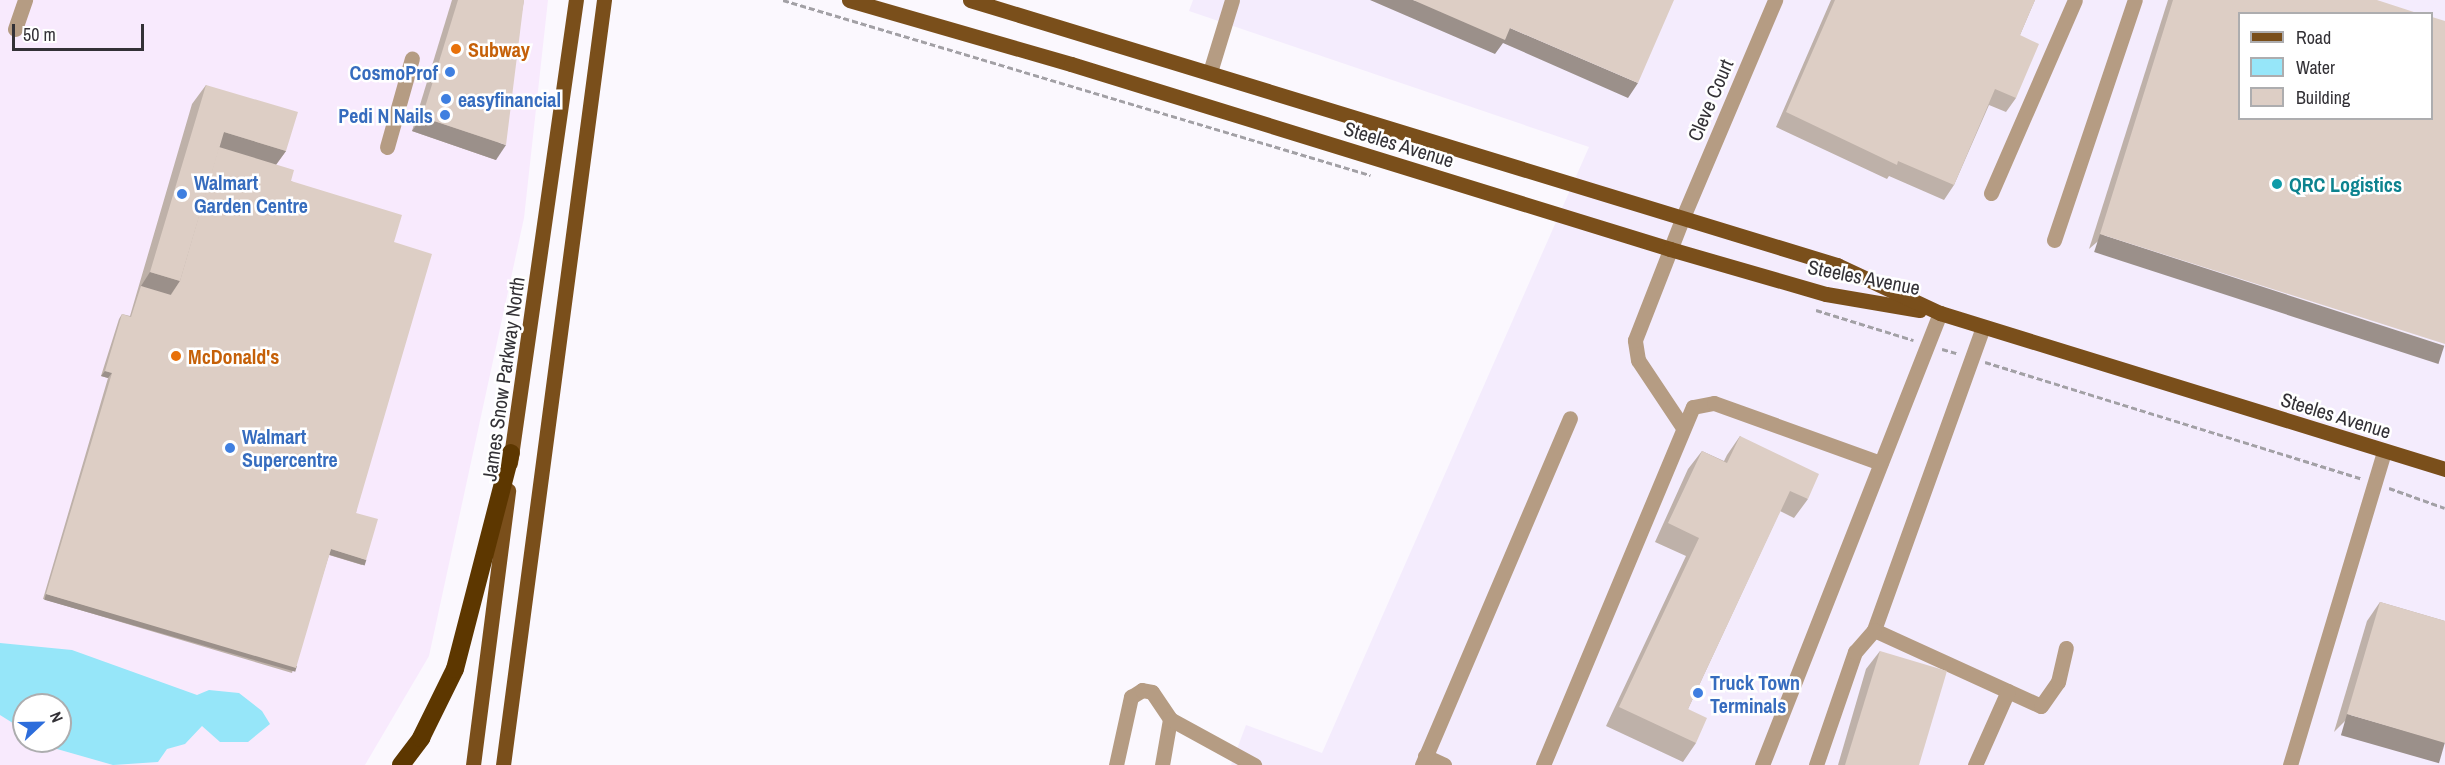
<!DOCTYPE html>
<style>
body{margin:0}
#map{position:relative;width:2445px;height:765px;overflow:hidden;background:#fbf8fe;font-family:"Archivo Narrow",sans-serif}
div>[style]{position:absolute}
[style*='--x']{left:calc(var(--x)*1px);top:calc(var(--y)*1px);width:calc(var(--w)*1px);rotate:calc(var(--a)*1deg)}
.commercial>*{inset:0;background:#f8eafd}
.built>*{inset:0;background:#f4ecfd}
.water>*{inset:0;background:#96e6f9}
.path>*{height:3px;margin-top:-1.5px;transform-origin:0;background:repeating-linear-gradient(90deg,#a2a0a5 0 6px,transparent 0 9px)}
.minor>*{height:15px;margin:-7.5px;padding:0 7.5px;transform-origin:7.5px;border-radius:7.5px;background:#b59c83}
.major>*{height:15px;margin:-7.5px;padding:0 7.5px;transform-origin:7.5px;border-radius:7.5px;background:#7a4f1b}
.highway>*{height:18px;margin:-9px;padding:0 9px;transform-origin:9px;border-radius:9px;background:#5d3700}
.wall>*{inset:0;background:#beb1a9}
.shaded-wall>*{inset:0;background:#9b908a;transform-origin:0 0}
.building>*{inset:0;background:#ddcec5}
.dots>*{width:16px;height:16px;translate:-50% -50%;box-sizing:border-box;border:3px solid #fff;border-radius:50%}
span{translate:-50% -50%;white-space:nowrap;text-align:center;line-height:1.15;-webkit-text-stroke:5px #fff;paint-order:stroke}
.food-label{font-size:20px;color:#c56008;font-weight:700}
.left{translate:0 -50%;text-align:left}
.shop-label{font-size:20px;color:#366cbe;font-weight:700}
.right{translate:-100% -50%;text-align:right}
.street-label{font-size:20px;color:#333136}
.culture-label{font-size:20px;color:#0d838f;font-weight:700}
.legend{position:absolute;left:2238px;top:12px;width:195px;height:108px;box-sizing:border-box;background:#fff;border:2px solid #adadaf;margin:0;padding:8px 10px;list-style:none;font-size:18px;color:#333136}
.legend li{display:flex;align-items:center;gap:12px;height:30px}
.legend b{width:30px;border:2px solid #adadaf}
.north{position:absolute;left:12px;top:693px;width:60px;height:60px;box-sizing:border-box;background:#fff;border:2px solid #adadaf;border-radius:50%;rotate:68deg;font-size:16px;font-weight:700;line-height:24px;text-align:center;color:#333136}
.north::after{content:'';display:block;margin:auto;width:21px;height:27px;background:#2d6ddb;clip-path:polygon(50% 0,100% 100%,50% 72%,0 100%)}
.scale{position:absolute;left:12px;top:24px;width:132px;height:27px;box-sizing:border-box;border:3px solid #333136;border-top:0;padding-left:8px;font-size:18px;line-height:21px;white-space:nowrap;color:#333136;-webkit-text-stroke:4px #fff;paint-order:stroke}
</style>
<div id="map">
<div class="commercial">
<i style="clip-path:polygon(evenodd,0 0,548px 0,524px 218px,429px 656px,365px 765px,0 765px,0 0,24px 705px,60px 705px,60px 741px,24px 741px,24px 705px)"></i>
</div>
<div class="built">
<i style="clip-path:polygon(evenodd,1193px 0,2445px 0,2445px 765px,1231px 765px,1246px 725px,1322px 753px,1589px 147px,1189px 11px,1193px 0,2240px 14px,2432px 14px,2432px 118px,2240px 118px,2240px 14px)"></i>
</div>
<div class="water">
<i style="clip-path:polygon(0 643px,72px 650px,197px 695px,209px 690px,239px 693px,262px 711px,270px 724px,248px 742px,220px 742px,202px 726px,185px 744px,167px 749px,158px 762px,113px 765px,50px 747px,41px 741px,60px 741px,60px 705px,24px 705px,24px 730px,0 715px)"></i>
</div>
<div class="path">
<i style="--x:783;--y:0;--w:613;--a:16.6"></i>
<i style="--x:1816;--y:310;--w:102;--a:17.2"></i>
<i style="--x:1942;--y:349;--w:15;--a:16"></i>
<i style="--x:1985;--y:362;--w:393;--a:17.2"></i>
<i style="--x:2389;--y:488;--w:59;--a:19.7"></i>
</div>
<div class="minor">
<i style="--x:15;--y:29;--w:31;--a:-71"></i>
<i style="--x:1210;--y:72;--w:75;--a:-73"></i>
<i style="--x:387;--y:147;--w:92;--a:-74.3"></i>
<i style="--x:1991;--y:193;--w:210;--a:-66.5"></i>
<i style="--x:2054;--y:240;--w:253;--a:-71.4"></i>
<i style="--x:1983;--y:327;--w:322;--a:109.8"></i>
<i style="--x:1874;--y:630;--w:183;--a:24.5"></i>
<i style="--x:2041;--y:706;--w:29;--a:-55"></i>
<i style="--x:2058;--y:682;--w:35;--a:-77"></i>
<i style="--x:1682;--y:426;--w:79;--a:-123.7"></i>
<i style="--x:1638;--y:360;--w:20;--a:-99"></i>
<i style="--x:1635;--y:340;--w:132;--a:-68.7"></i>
<i style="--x:1683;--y:217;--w:236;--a:-67"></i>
<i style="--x:1425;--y:756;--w:21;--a:25"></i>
<i style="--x:1116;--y:765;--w:70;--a:-77.6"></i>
<i style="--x:1131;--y:697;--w:13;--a:-32"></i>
<i style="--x:1142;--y:690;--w:10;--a:11"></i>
<i style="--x:1152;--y:692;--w:32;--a:56"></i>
<i style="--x:1162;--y:765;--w:47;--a:-80.1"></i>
<i style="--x:1170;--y:719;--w:96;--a:28.7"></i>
<i style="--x:1422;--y:765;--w:377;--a:-66.9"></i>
<i style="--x:1543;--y:765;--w:388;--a:-67.3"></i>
<i style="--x:1693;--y:407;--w:21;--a:-11"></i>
<i style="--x:1714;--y:403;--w:177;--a:19.8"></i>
<i style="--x:1762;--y:765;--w:486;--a:-68.5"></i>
<i style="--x:1816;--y:765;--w:120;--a:-71"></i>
<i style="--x:1855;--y:652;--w:29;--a:-49"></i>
<i style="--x:1975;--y:765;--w:81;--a:-66"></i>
<i style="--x:2290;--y:765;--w:327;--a:-73.3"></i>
</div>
<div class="major">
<i style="--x:849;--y:0;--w:231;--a:16.1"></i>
<i style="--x:1071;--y:64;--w:627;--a:17.16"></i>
<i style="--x:1670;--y:249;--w:162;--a:16.1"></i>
<i style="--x:1826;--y:294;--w:95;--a:9.7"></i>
<i style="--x:970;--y:0;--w:907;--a:17"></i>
<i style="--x:1837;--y:265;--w:114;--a:25"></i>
<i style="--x:1940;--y:313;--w:529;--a:17.17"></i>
<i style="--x:510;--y:463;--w:468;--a:-81.9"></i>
<i style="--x:473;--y:765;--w:277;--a:-82.7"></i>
<i style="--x:503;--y:765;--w:772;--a:-82.48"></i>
</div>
<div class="highway">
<i style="--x:401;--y:765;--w:34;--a:-53"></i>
<i style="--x:421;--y:738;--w:77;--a:-63.8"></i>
<i style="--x:455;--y:669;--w:223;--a:-75.5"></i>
</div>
<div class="wall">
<i style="clip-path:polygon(452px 0,524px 0,496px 160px,412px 131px)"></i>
<i style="clip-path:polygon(1831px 0,2035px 0,2020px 35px,2016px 98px,2006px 112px,1989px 105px,1954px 185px,1944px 200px,1889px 176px,1887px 179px,1776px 127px)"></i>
<i style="clip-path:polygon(2168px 0,2377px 0,2089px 249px)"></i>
<i style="clip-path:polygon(206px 85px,286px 151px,276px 165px,291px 181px,394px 242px,356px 513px,362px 565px,329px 555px,292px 673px,43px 599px,108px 378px,101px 376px,119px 319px,122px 314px,130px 316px,192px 104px)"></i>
<i style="clip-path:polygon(1740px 436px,1808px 499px,1794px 518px,1780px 511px,1688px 709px,1696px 743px,1683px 762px,1606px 726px,1686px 556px,1655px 542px,1688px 469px,1702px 451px,1724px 461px,1727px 455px)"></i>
<i style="clip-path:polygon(2380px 602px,2445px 621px,2334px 732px,2367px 621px)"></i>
<i style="clip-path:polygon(1880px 651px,1919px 765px,1838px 765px,1866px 669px)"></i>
</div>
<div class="shaded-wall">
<i style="clip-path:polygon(1370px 0,1413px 0,1510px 28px,1638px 83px,1628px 98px,1503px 43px,1495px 54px)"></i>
<i style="clip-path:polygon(422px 117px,506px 145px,496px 160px,412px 131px)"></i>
<i style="clip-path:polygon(224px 132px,286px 151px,272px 170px,212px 151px)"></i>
<i style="left:2100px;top:234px;width:362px;height:19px;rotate:18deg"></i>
<i style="clip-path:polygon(150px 272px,180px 281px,167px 300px,141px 286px)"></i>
<i style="clip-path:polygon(105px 371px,112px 373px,108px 378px,101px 376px)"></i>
<i style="left:331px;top:549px;width:37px;height:6px;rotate:17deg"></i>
<i style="left:46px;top:594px;width:261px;height:6px;rotate:16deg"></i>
<i style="left:2347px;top:714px;width:102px;height:22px;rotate:16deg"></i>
</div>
<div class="building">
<i style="clip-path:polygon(458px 0,524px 0,506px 145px,422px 117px)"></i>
<i style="clip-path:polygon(1413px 0,1674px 0,1638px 83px,1510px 28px,1505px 40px)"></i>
<i style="clip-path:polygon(1835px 0,2035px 0,2020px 35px,2039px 44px,2016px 98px,1995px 89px,1954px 185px,1898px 161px,1897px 165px,1786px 112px)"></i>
<i style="clip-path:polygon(2173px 0,2377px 0,2420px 14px,2240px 14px,2240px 118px,2432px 118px,2432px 17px,2445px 21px,2445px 344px,2100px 234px)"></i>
<i style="clip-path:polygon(206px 85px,298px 112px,286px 151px,224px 132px,180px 281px,150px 272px)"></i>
<i style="clip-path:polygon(219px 147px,294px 170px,291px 181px,402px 215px,394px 242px,432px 254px,356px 513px,378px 519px,366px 560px,331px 549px,296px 668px,46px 594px,112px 373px,105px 371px,122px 314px,131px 317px,141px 286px,171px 295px,180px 281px)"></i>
<i style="clip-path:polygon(1740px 436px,1819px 474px,1808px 499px,1790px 491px,1688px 709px,1707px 718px,1696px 743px,1619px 707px,1699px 538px,1668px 523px,1702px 451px,1727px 463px)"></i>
<i style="clip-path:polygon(2380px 602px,2445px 621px,2445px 743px,2347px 714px)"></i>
<i style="clip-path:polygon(1880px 651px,1947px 671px,1919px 765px,1845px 765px)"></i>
</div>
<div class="dots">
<i style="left:456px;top:49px;background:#e8710a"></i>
<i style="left:450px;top:72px;background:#3f7fe0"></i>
<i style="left:446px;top:99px;background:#3f7fe0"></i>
<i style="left:445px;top:115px;background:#3f7fe0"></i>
<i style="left:2277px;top:184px;background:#0f9aa8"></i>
<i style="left:182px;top:194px;background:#3f7fe0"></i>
<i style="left:176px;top:356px;background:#e8710a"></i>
<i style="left:230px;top:448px;background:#3f7fe0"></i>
<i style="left:1698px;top:693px;background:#3f7fe0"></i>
</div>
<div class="food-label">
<span class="left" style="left:468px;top:49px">Subway</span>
<span class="left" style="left:188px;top:356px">McDonald's</span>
</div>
<div class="shop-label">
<span class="right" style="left:438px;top:72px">CosmoProf</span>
<span class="left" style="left:458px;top:99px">easyfinancial</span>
<span class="right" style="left:433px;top:115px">Pedi N Nails</span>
<span class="left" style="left:194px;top:194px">Walmart<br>Garden Centre</span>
<span class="left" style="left:242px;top:448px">Walmart<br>Supercentre</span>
<span class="left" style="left:1710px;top:694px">Truck Town<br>Terminals</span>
</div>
<div class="street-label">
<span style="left:1710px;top:100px;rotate:-67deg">Cleve Court</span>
<span style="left:1399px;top:144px;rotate:17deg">Steeles Avenue</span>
<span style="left:1864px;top:277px;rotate:11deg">Steeles Avenue</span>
<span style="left:503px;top:379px;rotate:-82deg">James Snow Parkway North</span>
<span style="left:2336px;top:415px;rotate:17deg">Steeles Avenue</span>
</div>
<div class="culture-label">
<span class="left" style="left:2289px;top:184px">QRC Logistics</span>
</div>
<ul class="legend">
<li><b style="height:8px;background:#7a4f1b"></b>Road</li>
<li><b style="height:16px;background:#96e6f9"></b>Water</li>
<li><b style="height:16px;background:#ddcec5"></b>Building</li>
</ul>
<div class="north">N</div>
<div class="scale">50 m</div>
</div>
